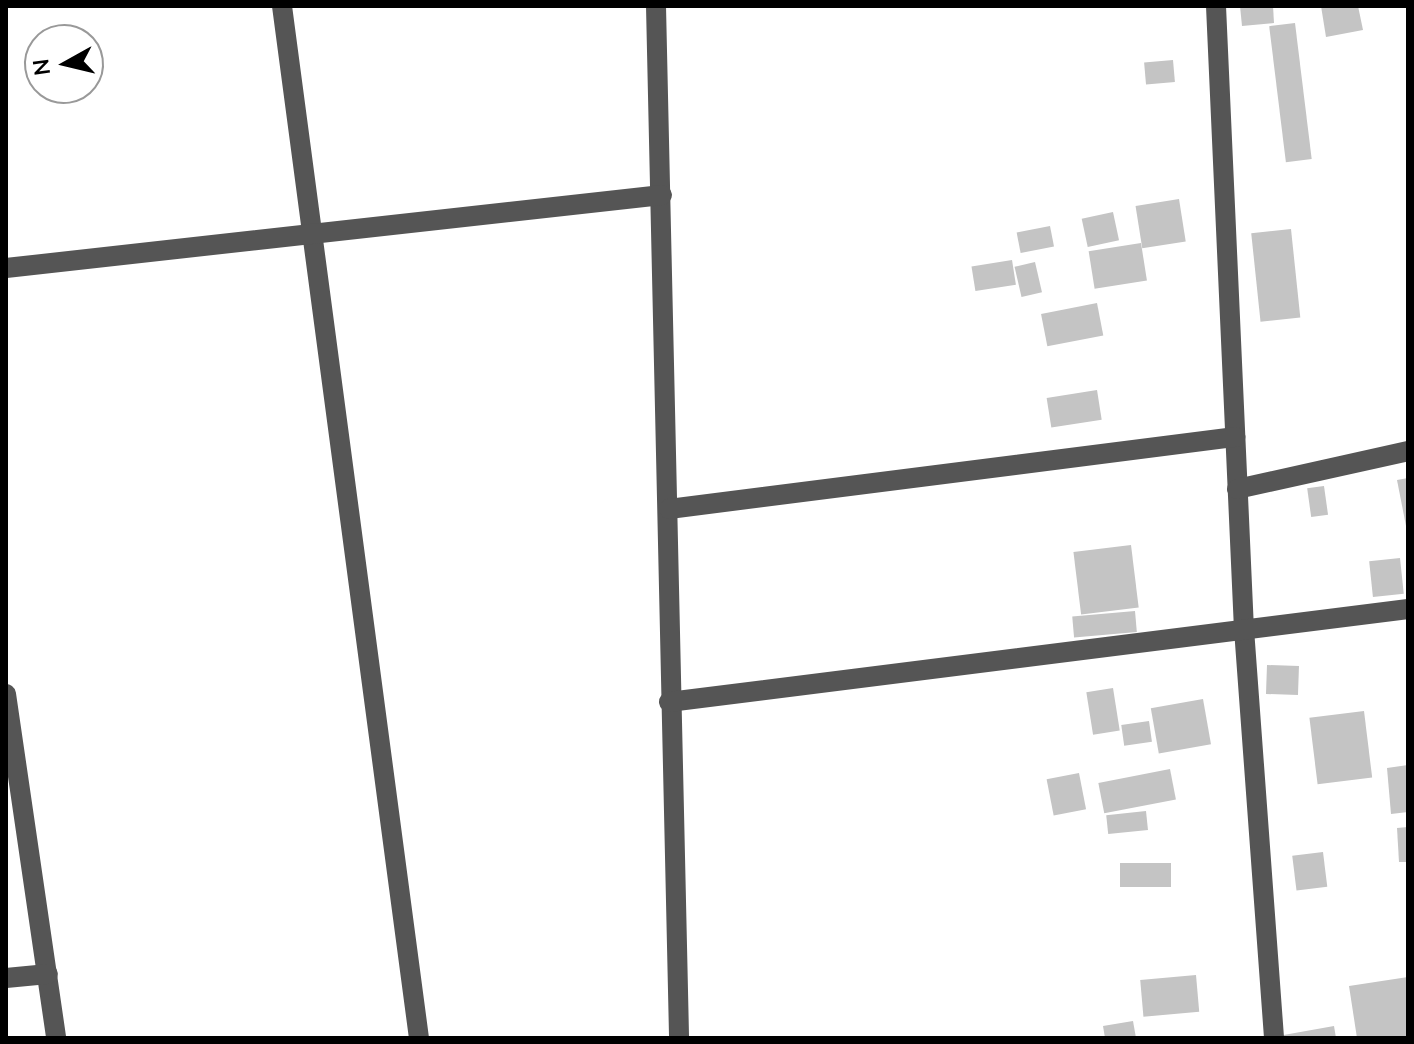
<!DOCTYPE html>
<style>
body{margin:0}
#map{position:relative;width:1414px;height:1044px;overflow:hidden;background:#fff;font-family:"Nunito Sans",sans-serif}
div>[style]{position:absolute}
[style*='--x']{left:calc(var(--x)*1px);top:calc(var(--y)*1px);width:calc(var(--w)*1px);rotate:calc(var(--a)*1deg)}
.building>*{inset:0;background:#c4c4c4;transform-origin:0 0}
.minor>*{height:20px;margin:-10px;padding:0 10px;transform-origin:10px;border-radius:10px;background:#555}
span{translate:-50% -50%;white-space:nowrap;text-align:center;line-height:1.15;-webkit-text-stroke:6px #fff;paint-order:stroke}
.frame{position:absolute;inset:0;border:8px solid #000;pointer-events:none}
.north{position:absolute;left:24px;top:24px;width:80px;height:80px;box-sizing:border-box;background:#fff;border:2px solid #999;border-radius:50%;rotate:262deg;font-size:22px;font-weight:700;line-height:32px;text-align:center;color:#000}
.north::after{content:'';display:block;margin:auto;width:28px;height:36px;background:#000;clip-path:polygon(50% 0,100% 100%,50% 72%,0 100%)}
</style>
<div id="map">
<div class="building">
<i style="clip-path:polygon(1240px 6px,1273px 6px,1274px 23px,1242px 26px)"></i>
<i style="clip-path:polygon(1321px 6px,1358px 6px,1363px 30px,1326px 37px)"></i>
<i style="left:1295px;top:23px;width:137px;height:26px;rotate:83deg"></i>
<i style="left:1173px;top:60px;width:22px;height:29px;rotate:85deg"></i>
<i style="left:1179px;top:199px;width:43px;height:44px;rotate:81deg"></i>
<i style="left:1113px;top:212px;width:29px;height:32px;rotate:78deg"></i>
<i style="left:1050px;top:226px;width:21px;height:34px;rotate:79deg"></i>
<i style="left:1291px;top:229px;width:89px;height:40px;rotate:84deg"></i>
<i style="left:1141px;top:243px;width:38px;height:53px;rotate:81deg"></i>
<i style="left:1012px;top:260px;width:25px;height:41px;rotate:81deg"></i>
<i style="left:1035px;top:262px;width:31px;height:21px;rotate:77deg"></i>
<i style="left:1097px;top:303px;width:33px;height:57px;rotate:79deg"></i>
<i style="left:1097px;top:390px;width:30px;height:51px;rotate:81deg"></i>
<i style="clip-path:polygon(1408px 478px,1408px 531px,1407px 531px,1397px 480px)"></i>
<i style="left:1324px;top:486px;width:29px;height:17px;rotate:82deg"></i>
<i style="left:1131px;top:545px;width:63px;height:58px;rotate:83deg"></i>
<i style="left:1400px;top:558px;width:36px;height:31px;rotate:84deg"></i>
<i style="left:1135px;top:611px;width:21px;height:63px;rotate:85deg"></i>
<i style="left:1267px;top:665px;width:32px;height:29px;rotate:2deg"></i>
<i style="left:1113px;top:688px;width:43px;height:27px;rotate:81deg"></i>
<i style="left:1203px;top:699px;width:46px;height:53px;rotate:80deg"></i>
<i style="left:1364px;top:711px;width:67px;height:55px;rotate:83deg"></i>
<i style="left:1149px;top:721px;width:21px;height:28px;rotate:82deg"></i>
<i style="clip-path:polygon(1408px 765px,1408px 812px,1391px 814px,1387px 768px)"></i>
<i style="left:1170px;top:769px;width:31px;height:73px;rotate:79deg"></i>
<i style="left:1079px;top:773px;width:37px;height:33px;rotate:79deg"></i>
<i style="left:1146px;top:811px;width:19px;height:40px;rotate:84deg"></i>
<i style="clip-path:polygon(1408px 827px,1408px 862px,1399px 862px,1397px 828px)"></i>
<i style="left:1323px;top:852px;width:35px;height:31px;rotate:83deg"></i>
<i style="left:1171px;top:863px;width:24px;height:51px;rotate:90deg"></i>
<i style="left:1196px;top:975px;width:37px;height:56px;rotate:85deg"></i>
<i style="clip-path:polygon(1408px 977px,1408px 1038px,1357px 1038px,1349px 986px)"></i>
<i style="clip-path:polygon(1133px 1021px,1136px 1038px,1105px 1038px,1103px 1026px)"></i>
<i style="clip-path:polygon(1334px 1026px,1336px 1038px,1278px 1038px,1278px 1036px)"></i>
</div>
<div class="minor">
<i style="--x:282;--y:6;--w:1041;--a:82.44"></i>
<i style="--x:656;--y:6;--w:1032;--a:88.72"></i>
<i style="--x:1216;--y:6;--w:624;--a:87.43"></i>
<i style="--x:1244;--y:629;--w:410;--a:85.8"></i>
<i style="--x:6;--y:268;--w:660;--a:-6.35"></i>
<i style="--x:1237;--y:489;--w:175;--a:-12.5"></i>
<i style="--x:669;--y:509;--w:571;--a:-7.25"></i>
<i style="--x:6;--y:694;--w:348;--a:81.7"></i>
<i style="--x:669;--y:702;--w:745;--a:-7.17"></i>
<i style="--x:6;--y:978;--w:42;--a:-5.4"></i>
</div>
<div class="frame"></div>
<div class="north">N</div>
</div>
